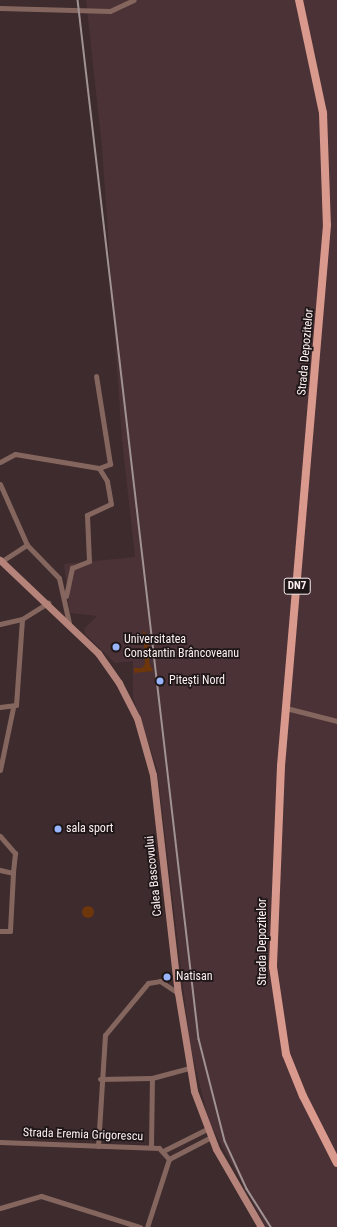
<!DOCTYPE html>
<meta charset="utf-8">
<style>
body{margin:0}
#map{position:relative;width:337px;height:1227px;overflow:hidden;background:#3d2b2d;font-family:"Roboto Condensed",sans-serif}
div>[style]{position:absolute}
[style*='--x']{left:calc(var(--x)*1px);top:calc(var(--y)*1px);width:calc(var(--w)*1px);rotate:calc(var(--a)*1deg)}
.built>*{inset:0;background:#4b3236}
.green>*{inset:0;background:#6d360b}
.round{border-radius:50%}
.street>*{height:5px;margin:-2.5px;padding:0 2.5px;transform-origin:2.5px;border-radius:2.5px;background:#85665f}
.secondary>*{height:7px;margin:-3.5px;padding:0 3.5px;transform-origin:3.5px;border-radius:3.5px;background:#b58379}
.primary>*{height:8px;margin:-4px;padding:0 4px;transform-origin:4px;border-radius:4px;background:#da998d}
.rail>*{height:1.5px;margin:-0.75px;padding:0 0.75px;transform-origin:0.75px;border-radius:0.75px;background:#a19294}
.dots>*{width:11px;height:11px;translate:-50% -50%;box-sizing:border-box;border:2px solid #1e1617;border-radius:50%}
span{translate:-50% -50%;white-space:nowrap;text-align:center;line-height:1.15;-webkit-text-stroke:3.5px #1e1617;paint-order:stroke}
.shield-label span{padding:1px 3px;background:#1e1617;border:1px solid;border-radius:3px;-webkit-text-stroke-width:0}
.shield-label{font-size:11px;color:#fdf0f2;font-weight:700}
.street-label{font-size:12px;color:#fdf0f2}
.poi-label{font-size:12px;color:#fdf0f2}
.left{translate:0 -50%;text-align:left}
</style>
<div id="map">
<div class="built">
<i style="clip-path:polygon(86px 0,337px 0,337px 1227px,266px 1227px,209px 1122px,190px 1045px,157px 768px,133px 698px,133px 661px,115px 663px,85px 634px,84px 629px,97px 616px,70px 613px,64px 564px,135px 557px,122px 440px,102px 147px)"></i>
</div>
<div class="green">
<i style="clip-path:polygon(143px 630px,149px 638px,149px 662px,153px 671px,134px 673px,134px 668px,142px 668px,145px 664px)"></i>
<i class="round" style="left:82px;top:906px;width:12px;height:12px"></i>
</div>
<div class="street">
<i style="--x:0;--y:8;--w:110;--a:1.6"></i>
<i style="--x:110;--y:11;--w:26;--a:-25"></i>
<i style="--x:0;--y:462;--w:17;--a:-28"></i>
<i style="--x:15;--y:454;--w:85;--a:9.5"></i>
<i style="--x:99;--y:468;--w:12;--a:-20"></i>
<i style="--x:110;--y:464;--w:89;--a:-99"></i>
<i style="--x:0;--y:484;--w:67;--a:66.1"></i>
<i style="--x:27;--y:545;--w:46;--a:45.9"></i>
<i style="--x:59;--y:578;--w:46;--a:77.5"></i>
<i style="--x:2;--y:561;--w:30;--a:-33"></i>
<i style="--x:66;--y:596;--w:29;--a:-78"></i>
<i style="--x:72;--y:568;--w:18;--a:-22"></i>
<i style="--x:89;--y:561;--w:46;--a:-92.5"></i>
<i style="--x:87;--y:515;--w:26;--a:-25"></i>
<i style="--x:111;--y:504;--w:23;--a:-100"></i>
<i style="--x:107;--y:481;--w:15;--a:-122"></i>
<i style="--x:0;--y:624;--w:23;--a:-13"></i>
<i style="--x:22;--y:619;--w:31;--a:-32"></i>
<i style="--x:0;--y:707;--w:16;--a:-7"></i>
<i style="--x:16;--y:705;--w:86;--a:-86"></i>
<i style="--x:286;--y:708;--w:53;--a:14.3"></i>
<i style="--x:0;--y:770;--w:63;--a:-78.2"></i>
<i style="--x:0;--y:836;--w:23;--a:49"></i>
<i style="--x:15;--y:853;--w:20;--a:96"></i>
<i style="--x:0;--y:870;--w:13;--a:13"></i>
<i style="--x:13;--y:873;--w:58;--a:93"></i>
<i style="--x:10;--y:931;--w:10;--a:180"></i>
<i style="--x:100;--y:1079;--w:52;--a:-1.1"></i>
<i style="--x:0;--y:1142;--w:159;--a:2.2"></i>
<i style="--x:159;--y:1148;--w:15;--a:48"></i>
<i style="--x:98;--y:1146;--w:111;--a:-86.4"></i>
<i style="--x:105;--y:1035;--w:67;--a:-50.4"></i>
<i style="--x:148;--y:983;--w:12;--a:-9"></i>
<i style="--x:160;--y:981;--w:22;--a:34"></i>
<i style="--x:151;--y:1147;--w:69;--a:-89.2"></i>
<i style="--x:152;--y:1078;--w:38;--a:-15"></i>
<i style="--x:165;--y:1150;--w:47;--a:-26.6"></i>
<i style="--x:169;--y:1159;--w:47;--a:-27.6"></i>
<i style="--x:0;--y:1208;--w:43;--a:-16.3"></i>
<i style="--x:41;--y:1196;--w:104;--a:17.4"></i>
<i style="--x:147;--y:1227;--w:71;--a:-72.1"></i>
</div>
<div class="secondary">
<i style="--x:0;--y:560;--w:135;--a:43.5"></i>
<i style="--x:98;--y:653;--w:37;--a:55"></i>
<i style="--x:119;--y:683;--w:39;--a:63"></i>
<i style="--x:137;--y:718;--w:59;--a:74.3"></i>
<i style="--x:153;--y:775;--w:219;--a:83.5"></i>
<i style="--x:178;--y:993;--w:99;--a:80.7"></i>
<i style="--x:194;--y:1091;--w:62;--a:69.2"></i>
<i style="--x:216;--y:1149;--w:90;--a:60"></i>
</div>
<div class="primary">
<i style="--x:299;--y:0;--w:116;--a:78"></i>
<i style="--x:323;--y:113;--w:112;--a:88"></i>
<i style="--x:327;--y:225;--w:543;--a:94.86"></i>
<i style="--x:281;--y:766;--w:201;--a:92.3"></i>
<i style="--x:273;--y:967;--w:88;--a:81.5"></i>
<i style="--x:286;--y:1054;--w:45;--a:68"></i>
<i style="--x:303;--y:1096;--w:75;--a:63.1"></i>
</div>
<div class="rail">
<i style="--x:78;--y:0;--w:1046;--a:83.36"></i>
<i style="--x:199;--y:1039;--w:105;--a:75.7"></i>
<i style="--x:225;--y:1141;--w:53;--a:65.4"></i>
<i style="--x:247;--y:1189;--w:45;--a:57.7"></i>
</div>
<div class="dots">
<i style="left:116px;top:647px;background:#98b5fd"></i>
<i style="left:160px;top:681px;background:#98b5fd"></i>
<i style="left:58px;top:829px;background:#98b5fd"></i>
<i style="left:167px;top:977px;background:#98b5fd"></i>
</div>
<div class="shield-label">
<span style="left:297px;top:586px">DN7</span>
</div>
<div class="street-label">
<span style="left:306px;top:352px;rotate:-85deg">Strada Depozitelor</span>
<span style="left:154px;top:876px;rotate:-96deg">Calea Bascovului</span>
<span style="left:263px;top:942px;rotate:-90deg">Strada Depozitelor</span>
<span style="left:83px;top:1135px;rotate:2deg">Strada Eremia Grigorescu</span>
</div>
<div class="poi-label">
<span class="left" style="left:124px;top:647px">Universitatea<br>Constantin Brâncoveanu</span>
<span class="left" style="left:169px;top:681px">Pitești Nord</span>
<span class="left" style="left:66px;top:829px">sala sport</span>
<span class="left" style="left:176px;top:977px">Natisan</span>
</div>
</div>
